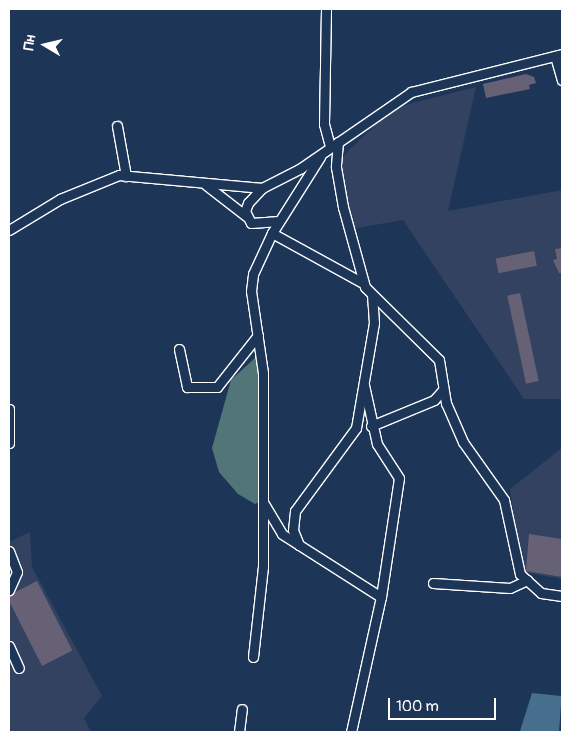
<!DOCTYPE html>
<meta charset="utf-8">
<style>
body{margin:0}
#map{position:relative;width:571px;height:741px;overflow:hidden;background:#1d3557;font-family:Pangolin,sans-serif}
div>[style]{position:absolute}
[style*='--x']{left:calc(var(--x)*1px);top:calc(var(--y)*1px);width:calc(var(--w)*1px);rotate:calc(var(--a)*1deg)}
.built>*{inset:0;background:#334260}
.green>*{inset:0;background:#527678}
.water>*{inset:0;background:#466f8e}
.building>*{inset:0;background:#676176;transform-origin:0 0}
.roads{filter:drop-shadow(1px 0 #fff) drop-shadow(-1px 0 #fff) drop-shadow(0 1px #fff) drop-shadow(0 -1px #fff)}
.minor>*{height:9px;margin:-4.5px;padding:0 4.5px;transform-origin:4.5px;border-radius:4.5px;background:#1d3557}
span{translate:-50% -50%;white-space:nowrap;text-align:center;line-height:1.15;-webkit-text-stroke:4.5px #1d3557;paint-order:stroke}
.frame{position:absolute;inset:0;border:10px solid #fff;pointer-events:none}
.north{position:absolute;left:20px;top:20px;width:50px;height:50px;-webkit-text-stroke:4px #1d3557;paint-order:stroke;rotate:279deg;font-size:14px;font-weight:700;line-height:20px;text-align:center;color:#fff}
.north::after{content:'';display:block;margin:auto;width:18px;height:22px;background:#fff;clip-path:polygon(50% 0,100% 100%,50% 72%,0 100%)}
.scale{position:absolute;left:388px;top:698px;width:108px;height:22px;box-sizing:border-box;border:2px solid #fff;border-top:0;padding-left:6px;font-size:15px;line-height:18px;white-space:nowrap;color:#fff;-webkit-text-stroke:4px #1d3557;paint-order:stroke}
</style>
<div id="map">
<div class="built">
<i style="clip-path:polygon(476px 87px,448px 211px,562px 190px,562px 399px,524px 399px,403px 220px,352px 229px,341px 158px,393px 108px)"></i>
<i style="clip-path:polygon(562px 448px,562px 579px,522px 572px,510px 489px)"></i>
<i style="clip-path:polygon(30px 532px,32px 567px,102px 696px,84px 718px,91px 732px,9px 732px,9px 542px)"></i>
</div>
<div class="green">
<i style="clip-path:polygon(256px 357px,261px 359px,259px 502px,255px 504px,238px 494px,219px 472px,212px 448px,231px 380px)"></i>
</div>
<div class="water">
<i style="clip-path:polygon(562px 690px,559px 732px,520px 731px,532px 693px,561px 696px)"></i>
</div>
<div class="building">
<i style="clip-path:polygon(526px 74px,534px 77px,536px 83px,529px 85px,530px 89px,486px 98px,483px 84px)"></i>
<i style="clip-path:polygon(562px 248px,562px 273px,559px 273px,553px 260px,557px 259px,555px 249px)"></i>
<i style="left:534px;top:251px;width:15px;height:39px;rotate:79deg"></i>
<i style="left:520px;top:293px;width:90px;height:13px;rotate:78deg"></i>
<i style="clip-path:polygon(529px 534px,562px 539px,562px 577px,526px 571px)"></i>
<i style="left:37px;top:581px;width:78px;height:34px;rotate:63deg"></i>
</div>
<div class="roads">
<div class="minor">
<i style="--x:326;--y:9;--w:115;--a:91"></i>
<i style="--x:324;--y:124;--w:24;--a:75"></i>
<i style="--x:555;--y:56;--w:25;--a:74"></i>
<i style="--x:117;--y:126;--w:51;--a:79.8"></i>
<i style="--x:338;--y:142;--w:25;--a:95"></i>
<i style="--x:336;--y:167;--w:41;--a:80.1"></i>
<i style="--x:343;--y:207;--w:83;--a:74.6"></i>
<i style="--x:365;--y:287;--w:104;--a:44.6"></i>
<i style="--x:439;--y:360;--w:44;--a:80.8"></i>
<i style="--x:446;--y:403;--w:43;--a:66.4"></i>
<i style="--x:463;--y:442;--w:71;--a:54.7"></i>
<i style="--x:504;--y:500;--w:76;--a:77.8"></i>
<i style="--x:520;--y:574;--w:28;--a:42"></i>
<i style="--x:541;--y:593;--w:21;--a:8"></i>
<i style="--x:206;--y:185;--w:51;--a:37.8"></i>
<i style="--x:279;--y:221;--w:28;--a:176"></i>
<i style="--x:251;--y:223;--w:13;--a:-117"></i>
<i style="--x:245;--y:211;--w:9;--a:-69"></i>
<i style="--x:248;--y:203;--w:21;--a:-47"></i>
<i style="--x:262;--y:188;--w:44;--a:-27.1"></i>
<i style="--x:301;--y:168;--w:134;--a:-34.6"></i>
<i style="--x:411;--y:92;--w:156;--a:-14.1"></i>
<i style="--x:9;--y:230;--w:60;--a:-31.3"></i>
<i style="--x:60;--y:199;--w:64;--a:-22.1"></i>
<i style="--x:119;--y:175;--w:144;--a:5.2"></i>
<i style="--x:272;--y:233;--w:104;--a:28.8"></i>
<i style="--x:179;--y:349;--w:39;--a:78"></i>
<i style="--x:187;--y:387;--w:30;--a:0"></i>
<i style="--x:217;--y:387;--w:66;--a:-51.7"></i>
<i style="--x:9;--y:409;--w:34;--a:90"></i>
<i style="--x:371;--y:426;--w:68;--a:-22.4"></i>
<i style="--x:434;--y:400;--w:13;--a:-48"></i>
<i style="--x:263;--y:502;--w:37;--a:59"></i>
<i style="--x:282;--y:534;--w:117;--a:32.5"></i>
<i style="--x:299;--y:545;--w:16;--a:-112"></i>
<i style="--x:293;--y:530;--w:19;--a:-84"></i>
<i style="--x:295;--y:511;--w:103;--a:-53.7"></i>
<i style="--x:356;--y:428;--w:107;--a:-80.3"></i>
<i style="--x:374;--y:323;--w:28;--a:-94"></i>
<i style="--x:9;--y:551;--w:22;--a:69"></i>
<i style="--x:17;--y:572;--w:20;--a:114"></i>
<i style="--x:433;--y:583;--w:77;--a:3.7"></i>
<i style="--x:510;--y:588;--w:19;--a:-25"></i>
<i style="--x:9;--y:646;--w:24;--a:66"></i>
<i style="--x:253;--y:657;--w:91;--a:-83.7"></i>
<i style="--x:263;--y:567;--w:194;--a:-90"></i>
<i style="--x:263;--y:373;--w:83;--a:-98.3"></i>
<i style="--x:251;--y:291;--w:17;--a:-83"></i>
<i style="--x:253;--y:274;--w:45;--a:-65.1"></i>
<i style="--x:272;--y:233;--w:90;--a:-57.7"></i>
<i style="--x:239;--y:732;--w:23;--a:-83"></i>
<i style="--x:351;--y:732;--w:138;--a:-77.5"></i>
<i style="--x:381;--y:597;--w:120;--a:-81.4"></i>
<i style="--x:399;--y:478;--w:40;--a:-122.9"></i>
<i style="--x:377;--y:444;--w:60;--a:-102.4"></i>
</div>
</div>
<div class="frame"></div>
<div class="north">Пн</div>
<div class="scale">100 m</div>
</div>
